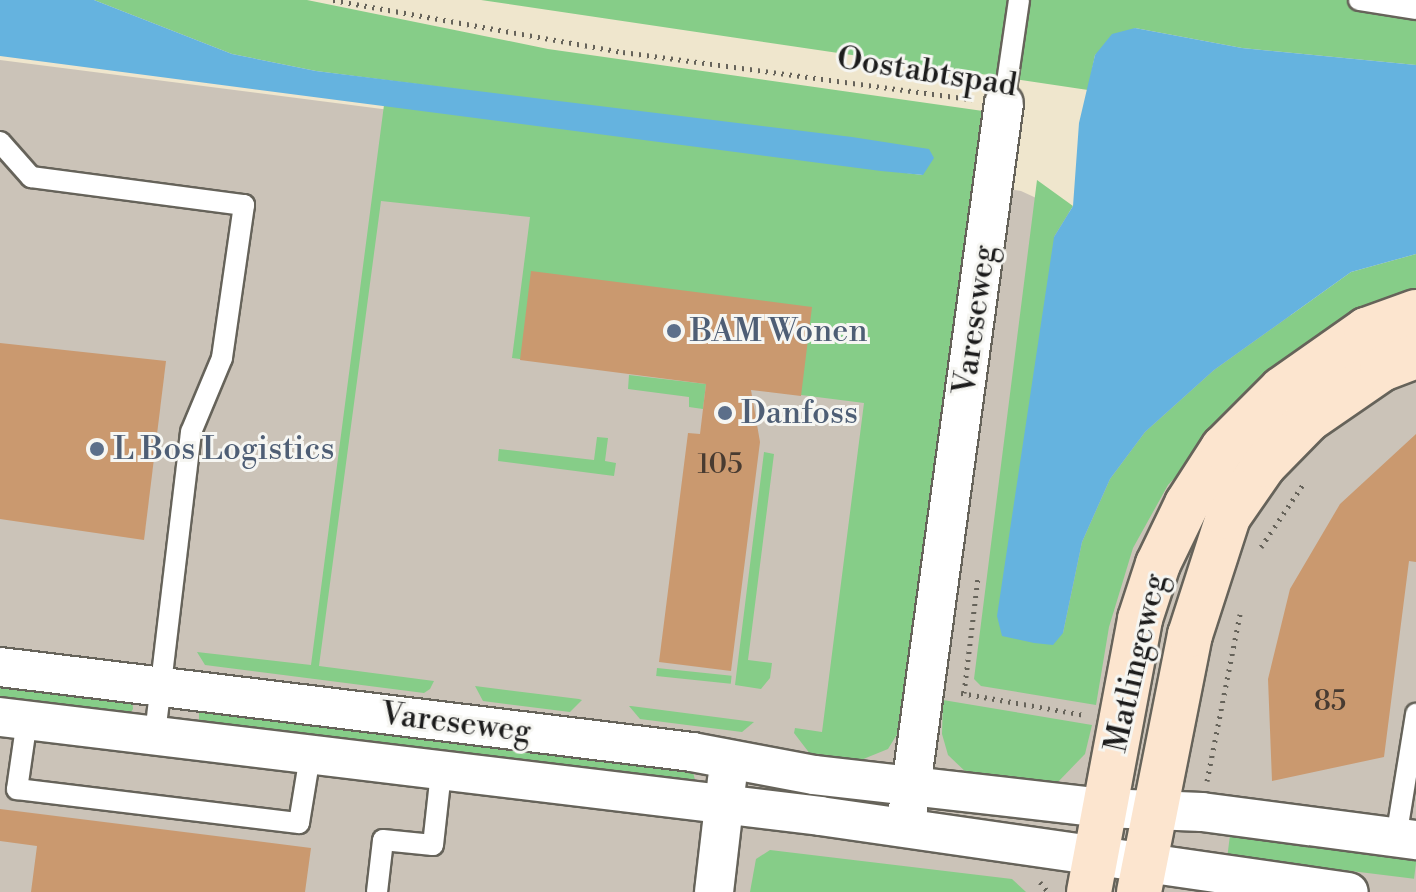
<!DOCTYPE html>
<style>
body{margin:0}
#map{position:relative;width:1416px;height:892px;overflow:hidden;background:#efe6cd;font-family:"Libre Bodoni",serif}
div>[style]{position:absolute}
[style*='--x']{left:calc(var(--x)*1px);top:calc(var(--y)*1px);width:calc(var(--w)*1px);rotate:calc(var(--a)*1deg)}
.industrial>*{inset:0;background:#cbc3b8}
.green>*{inset:0;background:#86cd88;transform-origin:0 0}
.water>*{inset:0;background:#65b3df}
.building>*{inset:0;background:#ca996f}
.path>*{height:5px;margin-top:-2.5px;transform-origin:0;background:repeating-linear-gradient(90deg,#66635a 0 2px,transparent 0 8px)}
.roads{filter:drop-shadow(2px 0 #66635a) drop-shadow(-2px 0 #66635a) drop-shadow(0 2px #66635a) drop-shadow(0 -2px #66635a)}
.service>*{height:20px;margin:-10px;padding:0 10px;transform-origin:10px;border-radius:10px;background:#fff}
.minor>*{height:38px;margin:-19px;padding:0 19px;transform-origin:19px;border-radius:19px;background:#fff}
.secondary>*{height:44px;margin:-22px;padding:0 22px;transform-origin:22px;border-radius:22px;background:#fce5cf}
.dots>*{width:22px;height:22px;translate:-50% -50%;box-sizing:border-box;border:4px solid #f6f6f2;border-radius:50%}
span{translate:-50% -50%;white-space:nowrap;text-align:center;line-height:1.15;-webkit-text-stroke:6px #f6f6f2;paint-order:stroke}
.number-label{font-size:28px;color:#483b31}
.number-label span{-webkit-text-stroke-width:0}
.street-label{font-size:32px;color:#1c1c1c}
.service-label{font-size:32px;color:#4e5e75}
.left{translate:0 -50%;text-align:left}
</style>
<div id="map">
<div class="industrial">
<i style="clip-path:polygon(0 60px,1021px 191px,1416px 373px,1416px 892px,0 892px)"></i>
</div>
<div class="green">
<i style="clip-path:polygon(94px 0,307px 0,548px 49px,983px 111px,901px 728px,888px 749px,851px 764px,817px 763px,794px 733px,795px 728px,822px 732px,864px 403px,512px 358px,530px 217px,381px 201px,319px 666px,434px 681px,430px 689px,424px 693px,205px 665px,197px 652px,311px 665px,384px 105px,922px 175px,929px 150px,316px 71px,232px 54px)"></i>
<i style="clip-path:polygon(481px 0,1416px 0,1416px 65px,1242px 48px,1135px 28px,1095px 55px,1088px 90px)"></i>
<i style="clip-path:polygon(1037px 180px,1073px 206px,1054px 237px,1063px 633px,1082px 542px,1110px 479px,1145px 432px,1214px 370px,1351px 272px,1416px 254px,1416px 291px,1229px 420px,1168px 485px,1133px 548px,1109px 627px,1096px 705px,981px 686px,974px 679px)"></i>
<i style="clip-path:polygon(629px 375px,706px 384px,703px 409px,689px 407px,689px 397px,628px 389px)"></i>
<i style="clip-path:polygon(597px 437px,608px 438px,605px 461px,616px 463px,614px 476px,498px 461px,499px 449px,594px 460px)"></i>
<i style="clip-path:polygon(764px 452px,774px 454px,748px 660px,772px 663px,770px 678px,761px 689px,735px 685px)"></i>
<i style="left:657px;top:668px;width:75px;height:8px;rotate:6deg"></i>
<i style="clip-path:polygon(0 677px,132px 698px,133px 709px,129px 715px,0 704px)"></i>
<i style="clip-path:polygon(475px 686px,579px 699px,582px 700px,570px 712px,483px 701px)"></i>
<i style="clip-path:polygon(943px 700px,1092px 725px,1085px 754px,1056px 784px,969px 775px,948px 755px,942px 734px)"></i>
<i style="clip-path:polygon(629px 706px,631px 706px,754px 722px,742px 732px,640px 719px)"></i>
<i style="clip-path:polygon(199px 708px,692px 768px,695px 780px,691px 786px,199px 723px)"></i>
<i style="left:1230px;top:835px;width:188px;height:21px;rotate:7deg"></i>
<i style="clip-path:polygon(770px 850px,1012px 879px,1026px 892px,750px 892px,756px 859px)"></i>
</div>
<div class="water">
<i style="clip-path:polygon(0 0,94px 0,232px 54px,316px 71px,852px 137px,929px 149px,934px 158px,923px 175px,881px 171px,0 56px)"></i>
<i style="clip-path:polygon(1135px 28px,1242px 48px,1416px 65px,1416px 254px,1351px 272px,1214px 370px,1145px 432px,1110px 479px,1082px 542px,1063px 633px,1053px 645px,1034px 643px,1002px 636px,997px 616px,1054px 237px,1073px 206px,1079px 123px,1095px 55px,1112px 34px)"></i>
</div>
<div class="building">
<i style="clip-path:polygon(531px 271px,812px 307px,801px 396px,751px 390px,760px 442px,731px 671px,659px 662px,688px 433px,700px 434px,706px 384px,520px 360px)"></i>
<i style="clip-path:polygon(0 343px,166px 361px,144px 540px,0 519px)"></i>
<i style="clip-path:polygon(1416px 434px,1416px 562px,1409px 561px,1384px 757px,1272px 781px,1268px 679px,1290px 589px,1340px 504px)"></i>
<i style="clip-path:polygon(0 809px,311px 848px,305px 892px,31px 892px,37px 846px,0 841px)"></i>
</div>
<div class="path">
<i style="--x:333;--y:0;--w:295;--a:10.2"></i>
<i style="--x:623;--y:52;--w:352;--a:7.7"></i>
<i style="--x:1261;--y:547;--w:77;--a:-56.1"></i>
<i style="--x:961;--y:693;--w:126;--a:10.1"></i>
<i style="--x:964;--y:693;--w:117;--a:-83.1"></i>
<i style="--x:1207;--y:781;--w:170;--a:-78.8"></i>
<i style="--x:1040;--y:882;--w:13;--a:51"></i>
</div>
<div class="roads">
<div class="service">
<i style="--x:1359;--y:0;--w:58;--a:9"></i>
<i style="--x:1004;--y:103;--w:104;--a:-81.7"></i>
<i style="--x:0;--y:142;--w:47;--a:48.5"></i>
<i style="--x:31;--y:177;--w:215;--a:7.5"></i>
<i style="--x:244;--y:205;--w:155;--a:98.2"></i>
<i style="--x:222;--y:358;--w:80;--a:112.7"></i>
<i style="--x:191;--y:432;--w:306;--a:96.8"></i>
<i style="--x:27;--y:720;--w:70;--a:98.2"></i>
<i style="--x:17;--y:789;--w:284;--a:6.9"></i>
<i style="--x:299;--y:823;--w:68;--a:-80.7"></i>
<i style="--x:1396;--y:838;--w:126;--a:-80.8"></i>
<i style="--x:377;--y:892;--w:52;--a:-83.4"></i>
<i style="--x:383;--y:840;--w:50;--a:5.7"></i>
<i style="--x:433;--y:845;--w:72;--a:-83.7"></i>
</div>
<div class="minor">
<i style="--x:0;--y:667;--w:697;--a:7"></i>
<i style="--x:692;--y:752;--w:124;--a:10.7"></i>
<i style="--x:814;--y:775;--w:292;--a:6.5"></i>
<i style="--x:1104;--y:808;--w:98;--a:2.3"></i>
<i style="--x:1202;--y:812;--w:216;--a:7.5"></i>
<i style="--x:0;--y:717;--w:826;--a:6.88"></i>
<i style="--x:820;--y:816;--w:534;--a:8.18"></i>
<i style="--x:908;--y:809;--w:712;--a:-82.26"></i>
<i style="--x:714;--y:892;--w:113;--a:-83.4"></i>
</div>
<div class="secondary">
<i style="--x:1089;--y:892;--w:278;--a:-79.4"></i>
<i style="--x:1140;--y:619;--w:58;--a:-71.9"></i>
<i style="--x:1158;--y:564;--w:67;--a:-64.2"></i>
<i style="--x:1187;--y:504;--w:67;--a:-57.3"></i>
<i style="--x:1223;--y:448;--w:83;--a:-45"></i>
<i style="--x:1282;--y:389;--w:103;--a:-35.1"></i>
<i style="--x:1366;--y:330;--w:53;--a:-19.8"></i>
<i style="--x:1139;--y:892;--w:262;--a:-78.8"></i>
<i style="--x:1190;--y:635;--w:124;--a:-72.1"></i>
<i style="--x:1228;--y:517;--w:63;--a:-55.3"></i>
<i style="--x:1264;--y:465;--w:63;--a:-45.6"></i>
<i style="--x:1308;--y:420;--w:90;--a:-34.6"></i>
<i style="--x:1382;--y:369;--w:36;--a:-21"></i>
</div>
</div>
<div class="dots">
<i style="left:674px;top:331px;background:#5c6f8a"></i>
<i style="left:725px;top:413px;background:#5c6f8a"></i>
<i style="left:97px;top:449px;background:#5c6f8a"></i>
</div>
<div class="number-label">
<span style="left:720px;top:465px">105</span>
<span style="left:1330px;top:702px">85</span>
</div>
<div class="street-label">
<span style="left:927px;top:72px;rotate:9deg">Oostabtspad</span>
<span style="left:975px;top:320px;rotate:-82deg">Vareseweg</span>
<span style="left:1136px;top:663px;rotate:-77deg">Matlingeweg</span>
<span style="left:456px;top:723px;rotate:7deg">Vareseweg</span>
</div>
<div class="service-label">
<span class="left" style="left:690px;top:331px">BAM Wonen</span>
<span class="left" style="left:741px;top:413px">Danfoss</span>
<span class="left" style="left:113px;top:449px">L Bos Logistics</span>
</div>
</div>
